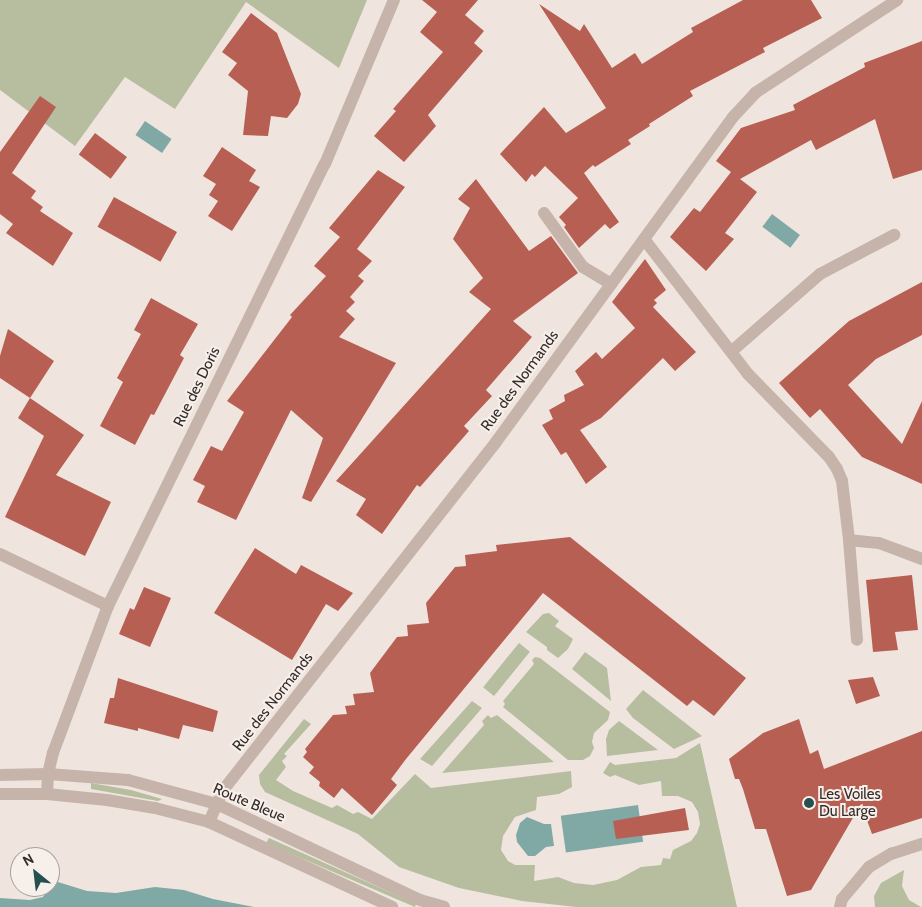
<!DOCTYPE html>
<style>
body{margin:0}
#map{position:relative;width:922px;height:907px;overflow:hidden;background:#efe5de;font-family:Cabin,sans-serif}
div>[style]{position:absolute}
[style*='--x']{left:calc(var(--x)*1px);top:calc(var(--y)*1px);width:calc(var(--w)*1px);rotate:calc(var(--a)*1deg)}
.green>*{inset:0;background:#b7bd9f;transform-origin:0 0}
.water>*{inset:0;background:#80a9a6;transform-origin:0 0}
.building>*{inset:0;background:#b85f53;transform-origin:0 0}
.minor>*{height:12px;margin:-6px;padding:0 6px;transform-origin:6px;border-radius:6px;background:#c6b4ab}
.dots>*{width:14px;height:14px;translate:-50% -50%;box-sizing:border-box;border:2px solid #f7efea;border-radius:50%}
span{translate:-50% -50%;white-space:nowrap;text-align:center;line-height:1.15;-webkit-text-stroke:4px #f7efea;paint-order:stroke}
.street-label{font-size:15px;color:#352b29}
.poi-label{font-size:15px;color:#352b29}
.left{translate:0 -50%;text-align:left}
.north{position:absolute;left:10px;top:847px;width:50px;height:50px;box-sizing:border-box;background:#f7efea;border:1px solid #a9a19d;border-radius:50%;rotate:331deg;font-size:14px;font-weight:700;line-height:20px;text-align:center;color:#352b29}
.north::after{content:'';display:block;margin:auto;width:18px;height:22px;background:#24514f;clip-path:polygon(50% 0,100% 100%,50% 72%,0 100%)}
</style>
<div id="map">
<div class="green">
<i style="clip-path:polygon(0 0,367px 0,339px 68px,246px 2px,175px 109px,125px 77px,75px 146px,0 90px)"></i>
<i style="clip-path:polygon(549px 613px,559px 621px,555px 626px,573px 639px,568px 649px,558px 658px,547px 650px,547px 647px,526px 632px,543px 614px)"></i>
<i style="left:519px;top:643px;width:14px;height:57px;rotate:39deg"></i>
<i style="clip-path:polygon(585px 652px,607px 668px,611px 701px,572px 669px)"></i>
<i style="clip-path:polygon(535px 657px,540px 658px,610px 712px,608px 720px,594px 733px,592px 742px,594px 748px,590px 756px,583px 760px,568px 760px,503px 707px,505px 704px,503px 701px,534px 664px,532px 660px)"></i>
<i style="clip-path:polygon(643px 690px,702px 736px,674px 749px,633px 718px,626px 709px)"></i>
<i style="clip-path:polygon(472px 701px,482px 708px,432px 766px,420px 759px)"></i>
<i style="clip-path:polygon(488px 715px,491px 718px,497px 715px,554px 762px,442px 773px,484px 725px,482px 721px)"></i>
<i style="clip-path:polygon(304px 719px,311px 724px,284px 754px,287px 756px,282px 761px,286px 767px,276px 780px,293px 791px,332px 808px,337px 805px,353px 814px,358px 812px,372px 819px,415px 774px,431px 788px,571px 771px,572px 787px,559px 794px,537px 797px,536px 810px,515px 817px,503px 836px,501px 850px,508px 861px,515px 865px,535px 865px,534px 881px,558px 877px,574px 883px,593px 885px,617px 880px,641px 867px,661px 865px,663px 858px,670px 859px,673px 850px,691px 841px,697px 833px,700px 824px,698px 812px,692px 802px,678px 796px,662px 796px,661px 781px,639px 785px,615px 775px,610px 777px,603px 773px,610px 762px,615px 765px,676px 758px,700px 743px,737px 907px,576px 907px,522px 901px,459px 888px,399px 867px,358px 834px,265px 792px,260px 784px,259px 775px)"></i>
<i style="clip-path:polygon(619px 721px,658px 750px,607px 756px,606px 739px,609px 730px)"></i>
<i style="clip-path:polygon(91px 783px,131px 790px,162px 799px,158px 801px,91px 789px)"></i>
<i style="clip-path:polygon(269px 838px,416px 904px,415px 907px,266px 843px)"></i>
<i style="clip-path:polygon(904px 870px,902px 886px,909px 900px,921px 907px,875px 907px,874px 896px,881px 883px)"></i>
</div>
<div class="water">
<i style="left:145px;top:121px;width:32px;height:17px;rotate:34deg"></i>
<i style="left:772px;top:214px;width:35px;height:16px;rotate:37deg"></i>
<i style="left:638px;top:805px;width:37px;height:78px;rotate:82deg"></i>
<i style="clip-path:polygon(527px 817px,544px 824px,551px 824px,554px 846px,546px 847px,535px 856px,528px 856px,517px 842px,516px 835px,520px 823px)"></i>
<i style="clip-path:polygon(58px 882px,87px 891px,116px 893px,155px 887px,184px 890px,213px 899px,254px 907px,0 907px,0 898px,30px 900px,43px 897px,51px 884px)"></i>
</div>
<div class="building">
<i style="clip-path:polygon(422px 0,478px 0,465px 15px,484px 31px,474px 43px,483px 51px,428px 115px,436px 126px,404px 162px,374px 136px,396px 111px,393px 109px,443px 52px,420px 32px,437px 12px)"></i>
<i style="clip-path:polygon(743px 0,811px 0,822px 18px,763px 48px,765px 52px,690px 91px,693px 96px,649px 124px,650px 126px,628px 140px,631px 144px,595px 167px,593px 165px,584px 173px,619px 222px,610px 229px,605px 224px,579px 248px,564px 227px,566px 225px,559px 217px,578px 198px,545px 166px,535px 177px,532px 174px,526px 182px,500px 154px,544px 107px,566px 133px,606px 108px,539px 4px,580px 31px,584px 24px,612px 68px,635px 53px,642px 64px,693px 32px,691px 28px)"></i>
<i style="clip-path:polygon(251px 13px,277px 33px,301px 94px,298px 104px,287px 118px,271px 116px,268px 136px,243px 135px,248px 91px,228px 75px,237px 63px,222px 52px)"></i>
<i style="clip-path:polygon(922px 41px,922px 170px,893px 179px,875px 119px,816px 150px,811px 140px,740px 179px,757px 192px,725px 233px,734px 239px,706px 271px,670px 237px,694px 208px,700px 212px,731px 172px,716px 161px,741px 128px,795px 110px,793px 105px,865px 67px,864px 63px)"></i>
<i style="clip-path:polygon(40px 96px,56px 107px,12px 173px,36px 191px,31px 198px,43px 207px,40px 211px,73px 233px,53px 266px,6px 233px,13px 224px,0 214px,0 152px)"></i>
<i style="left:95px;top:133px;width:40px;height:27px;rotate:37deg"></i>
<i style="clip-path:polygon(222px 147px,256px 170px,249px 181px,260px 187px,232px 231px,208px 216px,218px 201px,209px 195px,216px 184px,203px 176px)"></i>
<i style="clip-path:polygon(378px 170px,405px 187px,357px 249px,372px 261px,358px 276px,364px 281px,350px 297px,355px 302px,346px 311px,355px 319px,339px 337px,396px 363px,311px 502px,302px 498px,323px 438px,291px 410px,236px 520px,197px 502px,205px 486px,193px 480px,211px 446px,222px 451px,244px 412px,227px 401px,292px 317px,290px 315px,326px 276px,314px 266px,340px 237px,329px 228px)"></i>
<i style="clip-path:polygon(476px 179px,529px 251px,551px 236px,578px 273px,513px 321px,532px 337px,486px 390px,492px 396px,464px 426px,469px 431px,420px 487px,417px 485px,382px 534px,356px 515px,366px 499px,336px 481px,491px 309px,469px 292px,483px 278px,453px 239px,470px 208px,458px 199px)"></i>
<i style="left:114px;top:197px;width:72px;height:34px;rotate:29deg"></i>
<i style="clip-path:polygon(645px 259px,666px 290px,654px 300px,657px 303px,653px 307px,696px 352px,675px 371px,663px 358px,601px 418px,580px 430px,607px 467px,586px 484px,566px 452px,561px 455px,542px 425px,553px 419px,549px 410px,565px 401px,564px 395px,584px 385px,575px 371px,596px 352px,602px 359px,635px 328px,612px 302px)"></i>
<i style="clip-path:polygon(922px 282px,922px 335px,876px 359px,848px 385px,902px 444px,922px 401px,922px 484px,862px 457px,820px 409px,810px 418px,779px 383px,849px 321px)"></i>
<i style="clip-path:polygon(151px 298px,198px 324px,180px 355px,184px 358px,154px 415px,151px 414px,135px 445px,100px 426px,123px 382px,117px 378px,141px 334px,134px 330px)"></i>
<i style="clip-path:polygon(8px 329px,54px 361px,30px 398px,0 378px,0 356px)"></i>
<i style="clip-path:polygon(30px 398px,84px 435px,56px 475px,111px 502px,85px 556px,5px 517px,44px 436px,18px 418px)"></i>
<i style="clip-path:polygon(570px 537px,746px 678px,714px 716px,693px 700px,687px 706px,543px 593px,406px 759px,391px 779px,397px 785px,372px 815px,342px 788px,334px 798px,319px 786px,320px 782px,309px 773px,314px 767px,303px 757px,307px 752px,305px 749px,333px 715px,347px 714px,345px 706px,355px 705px,353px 694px,374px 692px,370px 673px,397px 637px,408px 636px,407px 625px,429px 623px,426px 603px,455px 567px,466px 566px,465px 555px,497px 551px,496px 545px)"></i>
<i style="clip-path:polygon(255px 548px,296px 574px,301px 565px,353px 593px,338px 611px,326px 604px,292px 660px,214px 613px)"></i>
<i style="clip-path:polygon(912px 575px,918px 630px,895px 632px,898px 650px,873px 652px,866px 580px)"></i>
<i style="clip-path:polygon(144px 587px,171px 598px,150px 647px,119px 634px,130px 608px,134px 610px)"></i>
<i style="clip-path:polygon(873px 677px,880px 696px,856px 704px,848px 680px)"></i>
<i style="clip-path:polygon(118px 678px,218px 711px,213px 732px,183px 725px,179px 739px,138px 728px,138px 731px,104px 723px,110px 698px,114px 698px)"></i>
<i style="clip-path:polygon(799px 719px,810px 754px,818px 750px,824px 769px,922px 731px,922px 818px,872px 834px,861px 804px,811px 890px,787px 896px,766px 829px,755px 829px,743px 789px,739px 779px,735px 779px,729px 759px,763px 733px)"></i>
<i style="clip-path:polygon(685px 808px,689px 830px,616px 839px,613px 821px)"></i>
</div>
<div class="minor">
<i style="--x:544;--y:213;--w:67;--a:54.2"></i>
<i style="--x:583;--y:267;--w:33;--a:31"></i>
<i style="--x:644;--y:239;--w:170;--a:52.4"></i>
<i style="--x:748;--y:374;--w:116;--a:45.7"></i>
<i style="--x:829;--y:457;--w:14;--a:56"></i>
<i style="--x:837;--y:469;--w:13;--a:67"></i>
<i style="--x:842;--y:481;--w:59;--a:83.2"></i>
<i style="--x:849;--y:540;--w:100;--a:85.4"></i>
<i style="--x:732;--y:351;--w:117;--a:-41.2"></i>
<i style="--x:820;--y:274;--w:84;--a:-27.8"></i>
<i style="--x:849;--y:540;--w:30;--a:6"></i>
<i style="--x:879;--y:543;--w:46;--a:20.4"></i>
<i style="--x:0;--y:554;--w:120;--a:25.7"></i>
<i style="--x:0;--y:775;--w:48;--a:-1.2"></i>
<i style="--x:48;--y:774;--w:80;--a:4.3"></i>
<i style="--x:128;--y:780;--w:92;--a:15.1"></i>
<i style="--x:217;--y:804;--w:225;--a:25.3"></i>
<i style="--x:420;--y:900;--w:25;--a:16"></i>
<i style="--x:0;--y:794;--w:47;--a:0"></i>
<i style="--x:47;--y:794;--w:60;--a:5.7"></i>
<i style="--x:107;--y:800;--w:49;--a:9.5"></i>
<i style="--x:155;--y:808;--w:56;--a:14.5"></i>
<i style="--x:209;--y:822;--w:202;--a:24.9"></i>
<i style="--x:47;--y:794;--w:20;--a:-87"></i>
<i style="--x:48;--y:774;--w:22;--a:-77"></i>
<i style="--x:53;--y:753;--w:157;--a:-69.5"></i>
<i style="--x:108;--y:606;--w:492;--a:-63.9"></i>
<i style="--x:325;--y:164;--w:178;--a:-67.2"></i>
<i style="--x:209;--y:822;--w:36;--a:-66"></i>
<i style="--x:224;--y:789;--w:441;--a:-51.9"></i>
<i style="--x:496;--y:442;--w:402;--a:-53.9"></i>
<i style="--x:733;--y:117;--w:33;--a:-47"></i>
<i style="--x:755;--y:93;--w:170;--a:-33.2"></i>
<i style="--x:840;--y:907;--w:8;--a:-76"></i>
<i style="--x:842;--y:899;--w:42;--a:-49.8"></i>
<i style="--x:869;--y:867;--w:26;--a:-31"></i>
<i style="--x:891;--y:854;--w:33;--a:-18"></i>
</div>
<div class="dots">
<i style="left:809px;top:803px;background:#24514f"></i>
</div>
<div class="street-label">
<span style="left:520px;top:381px;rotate:-54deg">Rue des Normands</span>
<span style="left:197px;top:387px;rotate:-64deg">Rue des Doris</span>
<span style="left:273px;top:702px;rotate:-52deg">Rue des Normands</span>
<span style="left:249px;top:803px;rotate:23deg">Route Bleue</span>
</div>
<div class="poi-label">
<span class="left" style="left:819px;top:803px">Les Voiles<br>Du Large</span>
</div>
<div class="north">N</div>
</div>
